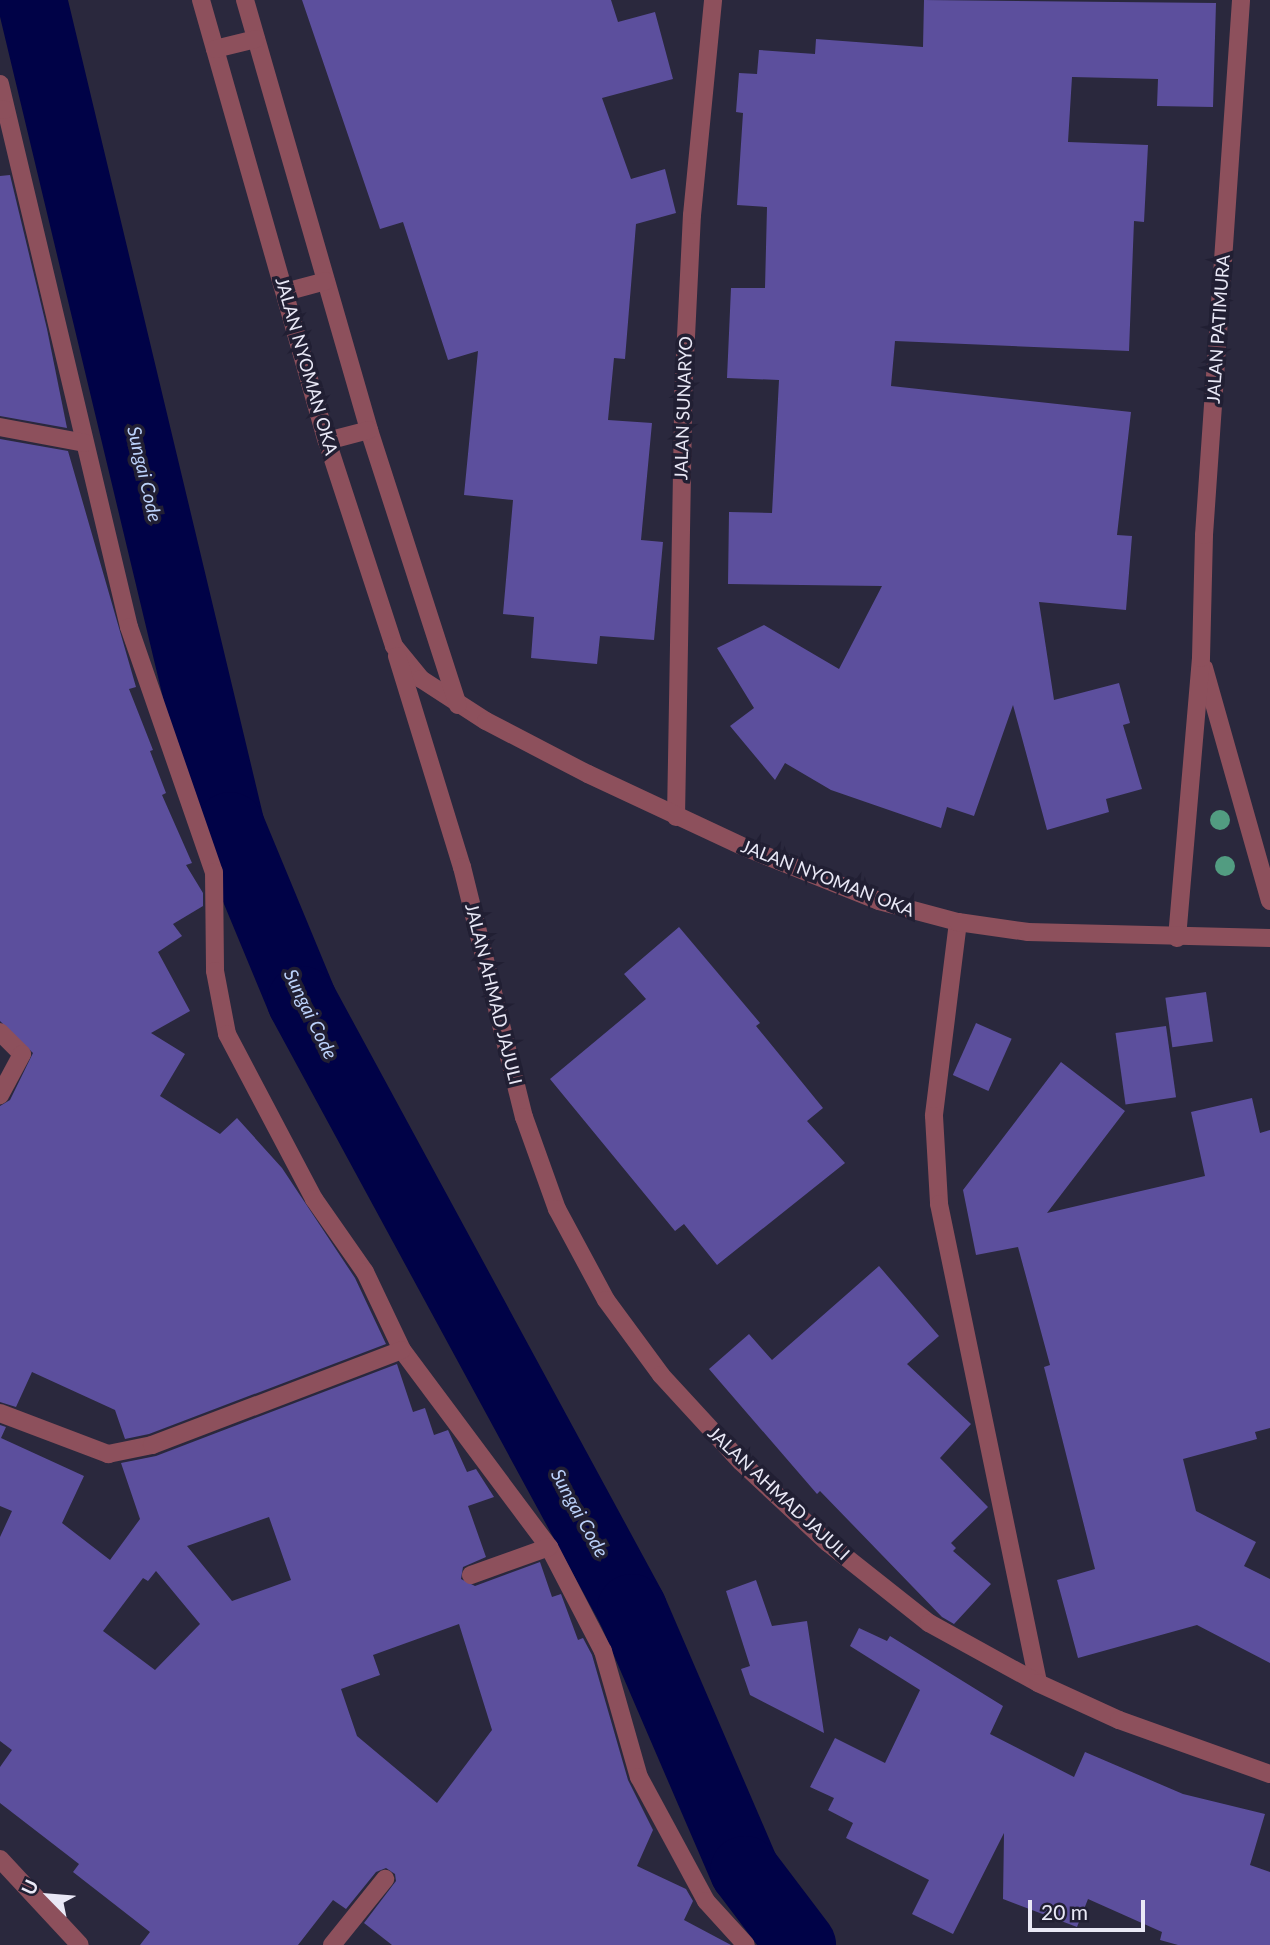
<!DOCTYPE html>
<style>
body{margin:0}
#map{position:relative;width:1270px;height:1945px;overflow:hidden;background:#2a283d;font-family:Lato,sans-serif}
div>[style]{position:absolute}
[style*='--x']{left:calc(var(--x)*1px);top:calc(var(--y)*1px);width:calc(var(--w)*1px);rotate:calc(var(--a)*1deg)}
.river>*{height:70px;margin:-35px;padding:0 35px;transform-origin:35px;border-radius:35px;background:#000247}
.building>*{inset:0;background:#5c4f9d;transform-origin:0 0}
.service>*{height:18px;margin:-9px;padding:0 9px;transform-origin:9px;border-radius:9px;background:#8d505c}
.minor>*{height:18px;margin:-9px;padding:0 9px;transform-origin:9px;border-radius:9px;background:#8d505c}
.tertiary>*{height:18px;margin:-9px;padding:0 9px;transform-origin:9px;border-radius:9px;background:#8d505c}
.trees>*{width:20px;height:20px;margin:-10px;border-radius:50%;background:#529c81}
span{translate:-50% -50%;white-space:nowrap;text-align:center;line-height:1.15;-webkit-text-stroke:7px #211f33;paint-order:stroke}
.street-label{font-size:18px;color:#e9e8f6}
.water-label{font-size:19px;color:#bbd1fa;font-style:italic}
.north{position:absolute;left:14px;top:1861px;width:70px;height:70px;-webkit-text-stroke:5px #211f33;paint-order:stroke;rotate:295deg;font-size:19px;font-weight:700;line-height:28px;text-align:center;color:#e9e8f6}
.north::after{content:'';display:block;margin:auto;width:24px;height:32px;background:#e9e8f6;clip-path:polygon(50% 0,100% 100%,50% 72%,0 100%)}
.scale{position:absolute;left:1028px;top:1900px;width:117px;height:32px;box-sizing:border-box;border:4px solid #e9e8f6;border-top:0;padding-left:9px;font-size:21px;line-height:24px;white-space:nowrap;color:#e9e8f6;-webkit-text-stroke:5px #211f33;paint-order:stroke}
</style>
<div id="map">
<div class="river">
<i style="--x:32;--y:0;--w:850;--a:76.54"></i>
<i style="--x:230;--y:827;--w:188;--a:67.5"></i>
<i style="--x:302;--y:1001;--w:692;--a:61.51"></i>
<i style="--x:632;--y:1609;--w:285;--a:66.7"></i>
<i style="--x:745;--y:1871;--w:93;--a:52.9"></i>
</div>
<div class="building">
<i style="clip-path:polygon(302px 0,611px 0,618px 22px,655px 12px,673px 79px,602px 98px,631px 179px,665px 169px,676px 213px,636px 224px,625px 359px,614px 358px,608px 420px,652px 423px,641px 540px,663px 542px,654px 640px,600px 636px,597px 664px,531px 658px,534px 617px,503px 614px,513px 500px,464px 495px,478px 351px,448px 360px,403px 222px,380px 229px)"></i>
<i style="clip-path:polygon(924px 0,1216px 3px,1213px 107px,1157px 106px,1158px 79px,1072px 77px,1068px 142px,1148px 145px,1144px 222px,1134px 221px,1129px 351px,895px 341px,891px 386px,1131px 412px,1117px 535px,1132px 536px,1126px 610px,1039px 602px,1054px 700px,1119px 683px,1130px 723px,1123px 725px,1142px 789px,1106px 799px,1109px 812px,1047px 830px,1013px 705px,974px 816px,947px 807px,941px 828px,831px 790px,785px 763px,775px 780px,730px 726px,754px 708px,717px 648px,764px 625px,839px 669px,882px 586px,728px 584px,729px 512px,772px 513px,779px 380px,727px 378px,731px 288px,765px 288px,767px 207px,737px 205px,743px 113px,736px 112px,739px 73px,757px 74px,759px 50px,815px 54px,816px 39px,923px 47px)"></i>
<i style="clip-path:polygon(10px 175px,47px 329px,67px 428px,0 416px,0 176px)"></i>
<i style="clip-path:polygon(0 439px,68px 451px,136px 687px,129px 689px,153px 750px,150px 751px,166px 793px,162px 795px,192px 863px,186px 865px,203px 893px,203px 906px,173px 924px,182px 936px,158px 952px,190px 1011px,151px 1033px,185px 1054px,160px 1096px,220px 1134px,237px 1118px,282px 1168px,355px 1278px,386px 1344px,149px 1434px,125px 1439px,115px 1410px,32px 1372px,16px 1407px,0 1402px,0 1106px,10px 1100px,33px 1053px,0 1021px)"></i>
<i style="clip-path:polygon(679px 927px,760px 1023px,756px 1026px,823px 1108px,807px 1121px,845px 1163px,717px 1265px,684px 1224px,675px 1231px,550px 1079px,646px 999px,624px 974px)"></i>
<i style="left:1206px;top:992px;width:50px;height:41px;rotate:82deg"></i>
<i style="left:976px;top:1023px;width:39px;height:57px;rotate:24deg"></i>
<i style="left:1166px;top:1026px;width:72px;height:51px;rotate:82deg"></i>
<i style="clip-path:polygon(1061px 1062px,1125px 1111px,1047px 1213px,1205px 1176px,1191px 1112px,1252px 1098px,1260px 1133px,1270px 1130px,1270px 1428px,1255px 1432px,1257px 1439px,1183px 1459px,1196px 1511px,1256px 1542px,1244px 1566px,1270px 1579px,1270px 1663px,1197px 1625px,1078px 1658px,1057px 1580px,1095px 1569px,1044px 1367px,1050px 1365px,1018px 1247px,976px 1255px,963px 1190px)"></i>
<i style="clip-path:polygon(879px 1266px,939px 1336px,907px 1364px,971px 1424px,940px 1458px,988px 1507px,951px 1543px,956px 1548px,953px 1551px,991px 1584px,954px 1624px,942px 1617px,820px 1491px,817px 1494px,709px 1369px,749px 1334px,772px 1360px)"></i>
<i style="clip-path:polygon(evenodd,397px 1364px,413px 1412px,425px 1408px,434px 1435px,448px 1430px,467px 1472px,476px 1469px,494px 1497px,468px 1506px,486px 1557px,463px 1567px,461px 1579px,475px 1586px,540px 1562px,552px 1597px,561px 1594px,578px 1640px,583px 1638px,592px 1655px,628px 1780px,653px 1830px,637px 1866px,686px 1889px,693px 1901px,684px 1920px,731px 1945px,392px 1945px,364px 1923px,396px 1881px,395px 1874px,386px 1868px,376px 1872px,346px 1909px,333px 1900px,298px 1945px,140px 1945px,150px 1932px,73px 1872px,79px 1864px,0 1803px,0 1767px,12px 1750px,0 1741px,0 1537px,12px 1511px,0 1506px,0 1425px,6px 1427px,1px 1438px,84px 1476px,62px 1523px,110px 1560px,140px 1519px,121px 1463px,156px 1456px,397px 1364px,269px 1517px,291px 1580px,232px 1601px,187px 1546px,269px 1517px,397px 1364px,156px 1571px,200px 1624px,155px 1670px,103px 1631px,143px 1578px,148px 1581px,156px 1571px,397px 1364px,459px 1624px,492px 1730px,437px 1803px,357px 1736px,341px 1689px,380px 1675px,373px 1655px,459px 1624px)"></i>
<i style="clip-path:polygon(756px 1580px,772px 1626px,807px 1621px,824px 1733px,750px 1695px,741px 1669px,750px 1666px,726px 1591px)"></i>
<i style="clip-path:polygon(859px 1628px,887px 1641px,890px 1636px,1003px 1706px,990px 1734px,1074px 1777px,1085px 1752px,1183px 1794px,1265px 1814px,1250px 1865px,1270px 1872px,1270px 1945px,1178px 1945px,1160px 1940px,1162px 1932px,1088px 1899px,1077px 1927px,1003px 1899px,1004px 1833px,953px 1934px,912px 1914px,929px 1880px,846px 1838px,853px 1823px,828px 1810px,834px 1798px,810px 1787px,835px 1738px,885px 1763px,920px 1690px,850px 1646px)"></i>
</div>
<div class="service">
<i style="--x:0;--y:84;--w:558;--a:76.64"></i>
<i style="--x:129;--y:627;--w:259;--a:70.9"></i>
<i style="--x:214;--y:872;--w:99;--a:89.4"></i>
<i style="--x:215;--y:971;--w:64;--a:79.2"></i>
<i style="--x:227;--y:1034;--w:187;--a:62.2"></i>
<i style="--x:314;--y:1199;--w:89;--a:55.1"></i>
<i style="--x:365;--y:1272;--w:86;--a:64.6"></i>
<i style="--x:402;--y:1350;--w:246;--a:53.3"></i>
<i style="--x:549;--y:1547;--w:117;--a:62.6"></i>
<i style="--x:603;--y:1651;--w:131;--a:74.1"></i>
<i style="--x:639;--y:1777;--w:141;--a:61.6"></i>
<i style="--x:706;--y:1901;--w:59;--a:47.7"></i>
<i style="--x:471;--y:1575;--w:83;--a:-19.7"></i>
<i style="--x:332;--y:1945;--w:85;--a:-51.2"></i>
</div>
<div class="minor">
<i style="--x:0;--y:109;--w:5;--a:11"></i>
<i style="--x:0;--y:427;--w:86;--a:10.7"></i>
<i style="--x:1204;--y:668;--w:242;--a:74.2"></i>
<i style="--x:676;--y:817;--w:419;--a:-89"></i>
<i style="--x:683;--y:398;--w:183;--a:-87.2"></i>
<i style="--x:692;--y:215;--w:216;--a:-84.4"></i>
<i style="--x:958;--y:922;--w:195;--a:97.1"></i>
<i style="--x:934;--y:1116;--w:88;--a:86.7"></i>
<i style="--x:939;--y:1204;--w:489;--a:78.3"></i>
<i style="--x:1177;--y:938;--w:281;--a:-85.1"></i>
<i style="--x:1201;--y:658;--w:123;--a:-88.6"></i>
<i style="--x:1204;--y:535;--w:536;--a:-86.04"></i>
<i style="--x:0;--y:1032;--w:31;--a:45"></i>
<i style="--x:22;--y:1054;--w:47;--a:118.2"></i>
<i style="--x:0;--y:1413;--w:116;--a:20.8"></i>
<i style="--x:108;--y:1454;--w:45;--a:-11.6"></i>
<i style="--x:152;--y:1445;--w:267;--a:-20.8"></i>
<i style="--x:0;--y:1859;--w:117;--a:47.1"></i>
</div>
<div class="tertiary">
<i style="--x:201;--y:0;--w:459;--a:74.1"></i>
<i style="--x:327;--y:441;--w:216;--a:71.9"></i>
<i style="--x:394;--y:646;--w:43;--a:50.7"></i>
<i style="--x:421;--y:679;--w:77;--a:32.9"></i>
<i style="--x:486;--y:721;--w:115;--a:27.5"></i>
<i style="--x:588;--y:774;--w:172;--a:25.1"></i>
<i style="--x:744;--y:847;--w:145;--a:21.8"></i>
<i style="--x:879;--y:901;--w:82;--a:14.9"></i>
<i style="--x:958;--y:922;--w:71;--a:8.1"></i>
<i style="--x:1028;--y:932;--w:242;--a:1.4"></i>
<i style="--x:245;--y:0;--w:448;--a:73.9"></i>
<i style="--x:369;--y:430;--w:289;--a:72.1"></i>
<i style="--x:215;--y:49;--w:42;--a:-13.7"></i>
<i style="--x:285;--y:292;--w:42;--a:-15"></i>
<i style="--x:327;--y:441;--w:43;--a:-14.7"></i>
<i style="--x:397;--y:656;--w:221;--a:72.9"></i>
<i style="--x:462;--y:867;--w:258;--a:76.1"></i>
<i style="--x:524;--y:1117;--w:98;--a:70.3"></i>
<i style="--x:557;--y:1209;--w:103;--a:61.7"></i>
<i style="--x:606;--y:1300;--w:93;--a:53.7"></i>
<i style="--x:661;--y:1375;--w:118;--a:47.4"></i>
<i style="--x:741;--y:1462;--w:119;--a:43"></i>
<i style="--x:828;--y:1543;--w:129;--a:38.4"></i>
<i style="--x:929;--y:1623;--w:124;--a:28.8"></i>
<i style="--x:1038;--y:1683;--w:89;--a:24.6"></i>
<i style="--x:1119;--y:1720;--w:160;--a:19.7"></i>
</div>
<div class="trees">
<i style="left:1220px;top:820px"></i>
<i style="left:1225px;top:866px"></i>
</div>
<div class="street-label">
<span style="left:1218px;top:329px;rotate:-86deg">JALAN PATIMURA</span>
<span style="left:307px;top:366px;rotate:74deg">JALAN NYOMAN OKA</span>
<span style="left:683px;top:408px;rotate:-88deg">JALAN SUNARYO</span>
<span style="left:828px;top:878px;rotate:21deg">JALAN NYOMAN OKA</span>
<span style="left:494px;top:994px;rotate:76deg">JALAN AHMAD JAJULI</span>
<span style="left:779px;top:1493px;rotate:43deg">JALAN AHMAD JAJULI</span>
</div>
<div class="water-label">
<span style="left:145px;top:474px;rotate:77deg">Sungai Code</span>
<span style="left:311px;top:1014px;rotate:64deg">Sungai Code</span>
<span style="left:580px;top:1513px;rotate:61deg">Sungai Code</span>
</div>
<div class="north">U</div>
<div class="scale">20 m</div>
</div>
